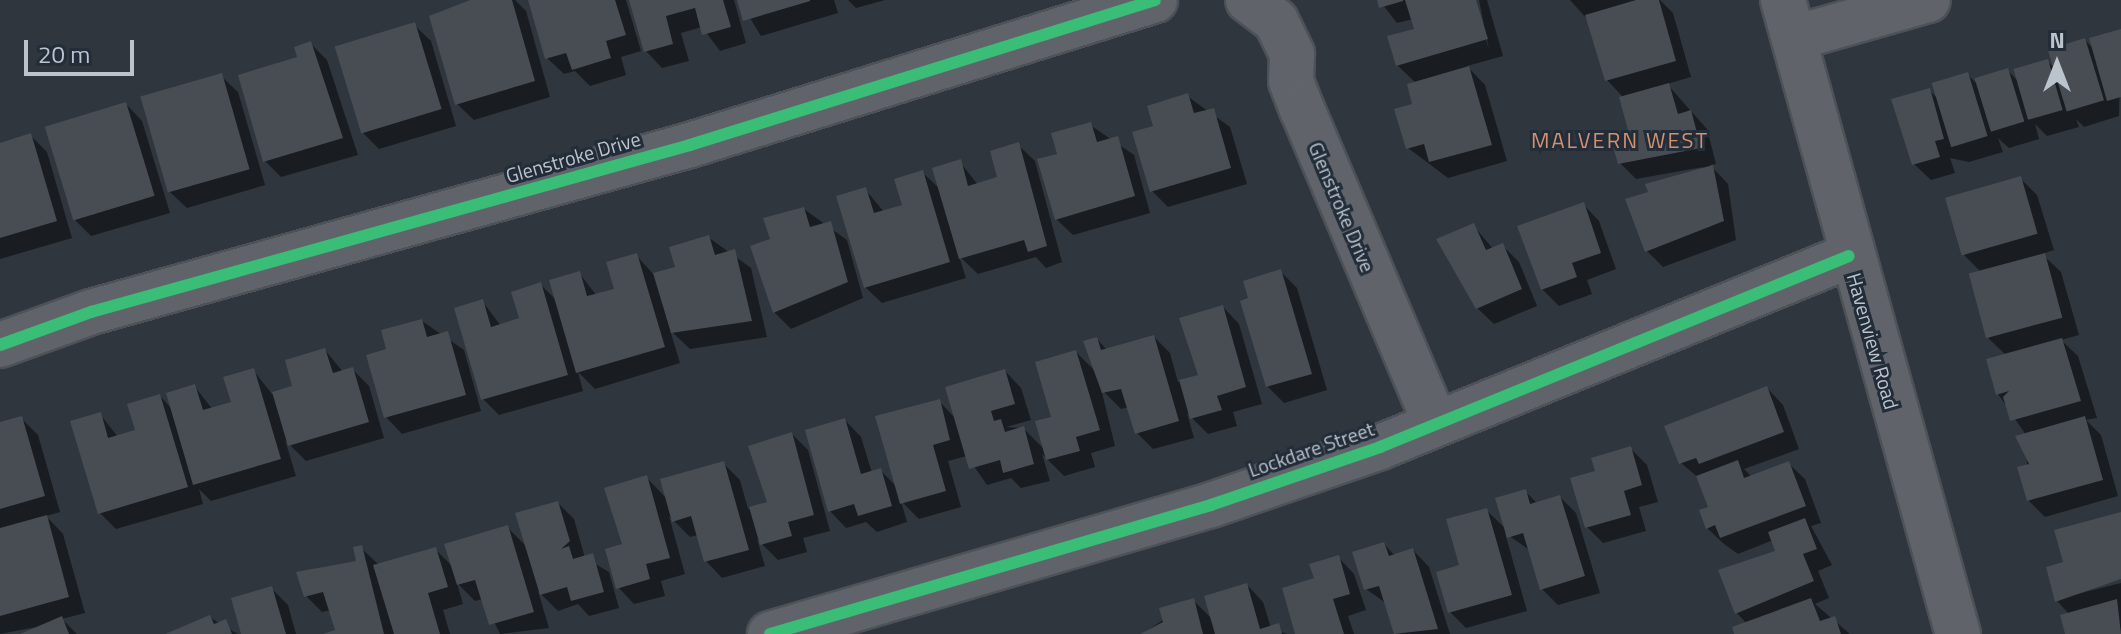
<!DOCTYPE html>
<style>
body{margin:0}
#map{position:relative;width:2121px;height:634px;overflow:hidden;background:#2f363d;font-family:"Titillium Web",sans-serif}
div>[style]{position:absolute}
[style*='--x']{left:calc(var(--x)*1px);top:calc(var(--y)*1px);width:calc(var(--w)*1px);rotate:calc(var(--a)*1deg)}
.shadow>*{inset:0;background:#0007}
.building>*{inset:0;background:#474d53;transform-origin:0 0}
.roads{filter:drop-shadow(2px 0 #4d5258) drop-shadow(-2px 0 #4d5258) drop-shadow(0 2px #4d5258) drop-shadow(0 -2px #4d5258)}
.minor>*{height:44px;margin:-22px;padding:0 22px;transform-origin:22px;border-radius:22px;background:#60646a}
.cycleway>*{height:12px;margin:-6px;padding:0 6px;transform-origin:6px;border-radius:6px;background:#3abd76}
span{translate:-50% -50%;white-space:nowrap;text-align:center;line-height:1.15;-webkit-text-stroke:6px #222d39;paint-order:stroke}
.street-label{font-size:20px;color:#bbc3cc}
.neighbourhood-label{font-size:22px;color:#d3906f;letter-spacing:2px}
.north{position:absolute;left:2017px;top:24px;width:80px;height:80px;-webkit-text-stroke:6px #222d39;paint-order:stroke;rotate:0deg;font-size:22px;font-weight:700;line-height:32px;text-align:center;color:#bbc3cc}
.north::after{content:'';display:block;margin:auto;width:28px;height:36px;background:#bbc3cc;clip-path:polygon(50% 0,100% 100%,50% 72%,0 100%)}
.scale{position:absolute;left:24px;top:40px;width:110px;height:36px;box-sizing:border-box;border:4px solid #bbc3cc;border-top:0;padding-left:10px;font-size:24px;line-height:28px;white-space:nowrap;color:#bbc3cc;-webkit-text-stroke:6px #222d39;paint-order:stroke}
</style>
<div id="map">
<div class="shadow">
<i style="clip-path:polygon(472px 0,515px 0,526px 11px,550px 97px,474px 120px,457px 104px)"></i>
<i style="clip-path:polygon(530px 0,626px 0,641px 51px,621px 57px,626px 75px,590px 86px,575px 71px,564px 74px,547px 58px)"></i>
<i style="clip-path:polygon(631px 0,734px 0,746px 43px,720px 51px,702px 27px,681px 33px,689px 61px,662px 68px,646px 51px)"></i>
<i style="clip-path:polygon(739px 0,834px 0,838px 13px,761px 36px)"></i>
<i style="clip-path:polygon(848px 0,885px 0,856px 8px)"></i>
<i style="clip-path:polygon(1379px 0,1474px 0,1489px 50px,1479px 0,1487px 0,1503px 56px,1467px 66px,1485px 85px,1507px 161px,1448px 178px,1408px 148px,1416px 83px,1397px 65px,1416px 31px,1413px 19px,1397px 23px)"></i>
<i style="clip-path:polygon(1570px 0,1660px 0,1673px 13px,1691px 77px,1667px 84px,1707px 129px,1716px 164px,1710px 165px,1728px 184px,1736px 240px,1663px 267px,1646px 250px,1703px 167px,1636px 179px,1620px 163px,1633px 143px,1624px 98px,1607px 80px,1587px 19px)"></i>
<i style="clip-path:polygon(414px 25px,431px 41px,456px 126px,379px 149px,362px 132px)"></i>
<i style="clip-path:polygon(2121px 30px,2119px 116px,2084px 127px,2076px 119px,2079px 127px,2047px 136px,2035px 124px,2039px 139px,2009px 148px,1998px 138px,2003px 152px,1969px 162px,1950px 158px,1955px 173px,1931px 180px,1914px 164px,1929px 90px,1938px 99px,1967px 74px,1976px 83px,2007px 70px,2019px 82px,2048px 62px,2056px 70px,2085px 40px,2094px 49px)"></i>
<i style="clip-path:polygon(311px 44px,327px 60px,358px 155px,281px 177px,265px 161px)"></i>
<i style="clip-path:polygon(221px 76px,238px 92px,265px 185px,187px 208px,170px 192px)"></i>
<i style="clip-path:polygon(1187px 96px,1230px 127px,1247px 184px,1168px 207px,1152px 191px,1155px 127px)"></i>
<i style="clip-path:polygon(126px 104px,142px 121px,170px 213px,91px 236px,75px 220px)"></i>
<i style="clip-path:polygon(1090px 125px,1134px 155px,1150px 213px,1073px 235px,1056px 219px)"></i>
<i style="clip-path:polygon(31px 136px,47px 152px,72px 238px,0 259px,0 145px)"></i>
<i style="clip-path:polygon(1018px 145px,1035px 161px,1062px 262px,1046px 268px,1036px 257px,978px 274px,959px 256px,966px 278px,882px 303px,865px 287px,865px 189px,884px 212px,905px 206px,923px 173px,942px 191px,960px 162px,978px 185px,999px 178px)"></i>
<i style="clip-path:polygon(2021px 179px,2037px 195px,2054px 250px,2042px 254px,2061px 272px,2079px 335px,2061px 340px,2078px 356px,2097px 418px,2086px 420px,2101px 435px,2118px 496px,2045px 517px,2028px 500px,2026px 435px,1998px 394px,2006px 355px,1989px 339px,1983px 274px,1964px 255px)"></i>
<i style="clip-path:polygon(1583px 204px,1599px 221px,1616px 269px,1587px 280px,1592px 294px,1559px 306px,1542px 289px)"></i>
<i style="clip-path:polygon(804px 209px,847px 240px,863px 298px,791px 329px,774px 312px)"></i>
<i style="clip-path:polygon(1473px 225px,1493px 249px,1502px 245px,1519px 262px,1537px 306px,1494px 324px,1477px 308px)"></i>
<i style="clip-path:polygon(708px 237px,751px 268px,767px 337px,690px 349px,670px 330px,680px 363px,595px 389px,578px 372px,583px 391px,499px 415px,483px 399px,483px 302px,501px 326px,521px 320px,541px 285px,557px 301px,579px 273px,597px 296px,616px 290px,637px 256px,654px 275px,677px 268px)"></i>
<i style="clip-path:polygon(1280px 271px,1297px 288px,1327px 390px,1284px 403px,1267px 386px)"></i>
<i style="clip-path:polygon(1223px 307px,1239px 324px,1262px 404px,1233px 412px,1237px 426px,1208px 434px,1187px 413px,1194px 438px,1153px 449px,1137px 433px,1129px 407px,1121px 409px,1104px 392px,1098px 376px,1115px 446px,1091px 453px,1095px 467px,1064px 476px,1042px 454px,1050px 481px,1021px 488px,1011px 478px,987px 485px,967px 456px,948px 461px,961px 507px,919px 519px,901px 501px,907px 522px,877px 532px,866px 522px,846px 528px,830px 511px,845px 420px,861px 437px,872px 473px,880px 470px,898px 488px,939px 401px,956px 419px,1005px 371px,1021px 388px,1031px 420px,1006px 427px,1023px 428px,1045px 450px,1076px 352px,1097px 373px,1097px 339px,1107px 350px,1154px 337px,1170px 353px,1178px 382px,1200px 376px)"></i>
<i style="clip-path:polygon(422px 321px,464px 350px,481px 411px,402px 434px,386px 417px,388px 351px)"></i>
<i style="clip-path:polygon(325px 350px,343px 372px,353px 370px,369px 386px,384px 438px,306px 461px,285px 440px,296px 476px,211px 501px,199px 489px,203px 504px,116px 529px,100px 513px,100px 414px,118px 437px,137px 431px,160px 396px,172px 409px,195px 387px,213px 410px,233px 404px,253px 370px,272px 394px,295px 387px)"></i>
<i style="clip-path:polygon(1767px 388px,1783px 405px,1799px 449px,1744px 469px,1752px 477px,1788px 463px,1805px 479px,1821px 523px,1811px 526px,1832px 565px,1818px 571px,1829px 598px,1815px 604px,1850px 634px,1737px 634px,1747px 624px,1737px 613px,1778px 552px,1773px 540px,1738px 554px,1724px 544px,1707px 528px,1710px 508px,1700px 479px,1681px 463px)"></i>
<i style="clip-path:polygon(21px 418px,38px 435px,60px 512px,46px 516px,63px 534px,85px 613px,62px 619px,77px 634px,25px 634px,36px 627px,0 634px,0 424px)"></i>
<i style="clip-path:polygon(792px 434px,808px 450px,830px 531px,803px 538px,807px 552px,778px 560px,757px 539px,765px 566px,722px 578px,706px 561px,698px 535px,690px 537px,669px 516px,685px 574px,661px 581px,665px 596px,634px 604px,618px 587px,646px 477px,667px 499px,724px 464px,740px 480px,748px 509px,769px 503px)"></i>
<i style="clip-path:polygon(1630px 448px,1647px 465px,1658px 502px,1639px 507px,1646px 531px,1603px 543px,1587px 527px,1597px 472px)"></i>
<i style="clip-path:polygon(1525px 491px,1538px 504px,1560px 497px,1576px 513px,1600px 593px,1558px 605px,1542px 589px,1531px 551px,1505px 533px,1527px 611px,1466px 628px,1450px 612px,1461px 567px,1486px 510px,1507px 530px)"></i>
<i style="clip-path:polygon(558px 503px,574px 519px,585px 558px,609px 572px,619px 608px,589px 616px,578px 604px,558px 611px,538px 591px,549px 628px,500px 634px,483px 599px,475px 601px,457px 583px,463px 604px,443px 610px,450px 634px,327px 634px,337px 631px,331px 610px,322px 612px,306px 596px,358px 563px,361px 548px,378px 564px,435px 549px,453px 567px,507px 527px,527px 547px)"></i>
<i style="clip-path:polygon(2121px 514px,2121px 578px,2065px 597px,2121px 583px,2121px 634px,2067px 634px,2070px 615px,2057px 601px,2048px 569px,2065px 564px)"></i>
<i style="clip-path:polygon(1384px 544px,1395px 556px,1413px 550px,1429px 567px,1450px 634px,1396px 634px,1387px 604px,1366px 589px)"></i>
<i style="clip-path:polygon(1338px 557px,1354px 574px,1366px 610px,1348px 616px,1354px 634px,1298px 634px,1316px 580px)"></i>
<i style="clip-path:polygon(1247px 585px,1263px 602px,1271px 628px,1287px 634px,1142px 634px,1193px 600px,1213px 620px)"></i>
<i style="clip-path:polygon(271px 588px,288px 605px,296px 634px,243px 634px)"></i>
<i style="clip-path:polygon(209px 617px,238px 634px,170px 634px)"></i>
</div>
<div class="building">
<i style="clip-path:polygon(470px 0,512px 0,535px 81px,455px 105px,429px 16px)"></i>
<i style="clip-path:polygon(528px 0,615px 0,626px 35px,606px 41px,611px 58px,572px 70px,566px 53px,545px 59px)"></i>
<i style="clip-path:polygon(629px 0,723px 0,731px 27px,702px 35px,695px 8px,666px 16px,673px 44px,644px 52px)"></i>
<i style="clip-path:polygon(737px 0,810px 0,810px 1px,743px 21px)"></i>
<i style="clip-path:polygon(1377px 0,1403px 0,1403px 1px,1379px 8px)"></i>
<i style="clip-path:polygon(1405px 0,1476px 0,1488px 39px,1396px 66px,1387px 36px,1414px 29px)"></i>
<i style="clip-path:polygon(1636px 0,1659px 0,1676px 61px,1605px 81px,1585px 15px)"></i>
<i style="left:415px;top:22px;width:91px;height:84px;rotate:73deg"></i>
<i style="clip-path:polygon(2121px 29px,2121px 97px,2107px 101px,2089px 38px)"></i>
<i style="left:2085px;top:38px;width:65px;height:39px;rotate:73deg"></i>
<i style="clip-path:polygon(311px 41px,343px 138px,263px 162px,238px 75px,297px 57px,294px 47px)"></i>
<i style="left:2048px;top:59px;width:53px;height:36px;rotate:74deg"></i>
<i style="clip-path:polygon(1469px 66px,1492px 145px,1429px 162px,1424px 144px,1406px 149px,1394px 109px,1412px 104px,1407px 84px)"></i>
<i style="left:2008px;top:68px;width:56px;height:35px;rotate:73deg"></i>
<i style="left:1968px;top:72px;width:67px;height:38px;rotate:73deg"></i>
<i style="left:222px;top:73px;width:100px;height:85px;rotate:74deg"></i>
<i style="clip-path:polygon(1669px 83px,1678px 114px,1691px 110px,1701px 148px,1618px 164px,1613px 147px,1631px 141px,1619px 97px)"></i>
<i style="clip-path:polygon(1930px 88px,1944px 139px,1935px 141px,1940px 157px,1912px 165px,1891px 99px)"></i>
<i style="clip-path:polygon(1188px 93px,1194px 113px,1214px 108px,1231px 168px,1150px 192px,1132px 132px,1153px 126px,1147px 106px)"></i>
<i style="left:126px;top:102px;width:98px;height:85px;rotate:73deg"></i>
<i style="clip-path:polygon(1091px 122px,1097px 142px,1118px 136px,1135px 196px,1055px 220px,1037px 159px,1057px 154px,1051px 133px)"></i>
<i style="clip-path:polygon(31px 133px,57px 221px,0 238px,0 143px)"></i>
<i style="clip-path:polygon(1019px 142px,1047px 246px,1028px 252px,1024px 240px,959px 259px,932px 168px,961px 159px,968px 186px,997px 177px,990px 151px)"></i>
<i style="clip-path:polygon(1713px 165px,1724px 221px,1645px 252px,1625px 199px,1648px 192px,1645px 184px)"></i>
<i style="clip-path:polygon(923px 170px,950px 262px,864px 288px,836px 196px,866px 187px,874px 213px,902px 205px,894px 179px)"></i>
<i style="left:2021px;top:176px;width:60px;height:79px;rotate:74deg"></i>
<i style="clip-path:polygon(1584px 202px,1601px 253px,1572px 263px,1577px 277px,1541px 290px,1517px 226px)"></i>
<i style="clip-path:polygon(804px 207px,810px 227px,831px 221px,848px 282px,773px 313px,750px 246px,770px 239px,763px 218px)"></i>
<i style="clip-path:polygon(1474px 223px,1486px 250px,1503px 243px,1522px 289px,1476px 309px,1436px 239px)"></i>
<i style="clip-path:polygon(709px 235px,715px 255px,735px 249px,752px 321px,671px 333px,653px 273px,675px 267px,669px 247px)"></i>
<i style="clip-path:polygon(637px 253px,665px 347px,576px 373px,549px 280px,580px 271px,587px 296px,614px 289px,606px 262px)"></i>
<i style="left:2045px;top:253px;width:67px;height:79px;rotate:75deg"></i>
<i style="clip-path:polygon(1281px 269px,1312px 374px,1266px 387px,1240px 301px,1248px 298px,1243px 281px)"></i>
<i style="clip-path:polygon(541px 282px,568px 375px,481px 400px,454px 308px,483px 299px,491px 327px,519px 318px,511px 292px)"></i>
<i style="clip-path:polygon(1223px 305px,1246px 387px,1217px 396px,1222px 410px,1190px 419px,1179px 380px,1198px 375px,1179px 318px)"></i>
<i style="clip-path:polygon(422px 319px,427px 337px,448px 331px,466px 395px,384px 418px,366px 355px,386px 349px,381px 330px)"></i>
<i style="clip-path:polygon(1154px 335px,1179px 421px,1135px 434px,1121px 389px,1102px 393px,1083px 341px,1097px 337px,1101px 350px)"></i>
<i style="clip-path:polygon(2062px 338px,2081px 401px,2010px 421px,2003px 397px,2009px 391px,1996px 395px,1986px 359px)"></i>
<i style="clip-path:polygon(325px 348px,333px 373px,353px 367px,369px 422px,288px 446px,272px 392px,292px 386px,285px 360px)"></i>
<i style="clip-path:polygon(1076px 350px,1100px 430px,1076px 437px,1080px 451px,1046px 460px,1035px 421px,1051px 417px,1035px 362px)"></i>
<i style="clip-path:polygon(254px 368px,281px 459px,193px 485px,166px 393px,195px 384px,203px 410px,231px 402px,223px 377px)"></i>
<i style="clip-path:polygon(1005px 369px,1015px 404px,991px 411px,994px 421px,1001px 419px,1005px 432px,1024px 426px,1034px 464px,1003px 473px,1000px 460px,969px 469px,945px 387px)"></i>
<i style="clip-path:polygon(1767px 386px,1784px 432px,1699px 464px,1696px 458px,1679px 464px,1664px 426px)"></i>
<i style="clip-path:polygon(160px 394px,188px 487px,98px 514px,70px 421px,101px 412px,108px 438px,135px 430px,127px 404px)"></i>
<i style="clip-path:polygon(940px 399px,950px 440px,933px 445px,946px 491px,900px 504px,875px 416px)"></i>
<i style="clip-path:polygon(22px 416px,45px 496px,0 509px,0 422px)"></i>
<i style="clip-path:polygon(2085px 416px,2103px 480px,2027px 501px,2017px 467px,2029px 464px,2015px 436px)"></i>
<i style="clip-path:polygon(845px 418px,861px 474px,881px 468px,892px 506px,858px 516px,854px 504px,828px 512px,805px 430px)"></i>
<i style="clip-path:polygon(792px 432px,814px 515px,788px 522px,792px 536px,760px 545px,749px 507px,767px 502px,748px 446px)"></i>
<i style="clip-path:polygon(1631px 446px,1642px 485px,1624px 491px,1631px 515px,1585px 528px,1570px 478px,1595px 471px,1591px 458px)"></i>
<i style="clip-path:polygon(1738px 460px,1744px 478px,1789px 461px,1806px 506px,1720px 538px,1715px 525px,1706px 529px,1699px 510px,1708px 507px,1696px 476px)"></i>
<i style="clip-path:polygon(724px 461px,749px 550px,704px 562px,691px 516px,672px 522px,660px 479px)"></i>
<i style="clip-path:polygon(647px 475px,670px 558px,646px 564px,650px 579px,616px 589px,605px 549px,622px 544px,604px 488px)"></i>
<i style="clip-path:polygon(1526px 489px,1530px 504px,1560px 495px,1585px 576px,1540px 590px,1523px 533px,1507px 538px,1495px 498px)"></i>
<i style="clip-path:polygon(558px 501px,570px 541px,561px 549px,569px 546px,573px 559px,593px 553px,604px 592px,571px 601px,567px 587px,540px 595px,515px 513px)"></i>
<i style="clip-path:polygon(1487px 508px,1512px 595px,1448px 613px,1436px 572px,1459px 565px,1446px 519px)"></i>
<i style="clip-path:polygon(2121px 512px,2121px 579px,2055px 602px,2046px 567px,2063px 562px,2054px 530px)"></i>
<i style="clip-path:polygon(47px 515px,69px 597px,0 616px,0 528px)"></i>
<i style="clip-path:polygon(1805px 518px,1817px 549px,1803px 554px,1814px 581px,1735px 614px,1718px 570px,1775px 551px,1768px 532px)"></i>
<i style="clip-path:polygon(508px 525px,534px 612px,489px 625px,475px 580px,457px 585px,444px 544px)"></i>
<i style="clip-path:polygon(1384px 542px,1389px 556px,1413px 548px,1438px 629px,1394px 634px,1379px 586px,1364px 590px,1352px 552px)"></i>
<i style="clip-path:polygon(362px 545px,384px 634px,323px 634px,335px 630px,323px 592px,304px 597px,296px 572px,356px 561px,353px 547px)"></i>
<i style="clip-path:polygon(436px 547px,448px 587px,428px 593px,440px 634px,394px 634px,373px 565px)"></i>
<i style="clip-path:polygon(1339px 555px,1350px 594px,1333px 599px,1344px 634px,1295px 634px,1282px 588px,1314px 578px,1309px 564px)"></i>
<i style="clip-path:polygon(1247px 583px,1260px 629px,1279px 623px,1282px 634px,1215px 634px,1204px 596px)"></i>
<i style="clip-path:polygon(272px 586px,286px 634px,241px 634px,231px 598px)"></i>
<i style="clip-path:polygon(1194px 598px,1203px 634px,1140px 634px,1163px 622px,1159px 608px)"></i>
<i style="clip-path:polygon(1811px 598px,1820px 621px,1835px 616px,1841px 634px,1734px 634px,1732px 627px)"></i>
<i style="clip-path:polygon(2117px 599px,2121px 634px,2065px 634px,2060px 615px)"></i>
<i style="clip-path:polygon(210px 615px,214px 624px,226px 619px,232px 634px,165px 634px)"></i>
<i style="clip-path:polygon(62px 616px,69px 634px,20px 634px)"></i>
</div>
<div class="roads">
<div class="minor">
<i style="--x:1248;--y:0;--w:35;--a:37"></i>
<i style="--x:1276;--y:21;--w:37;--a:64"></i>
<i style="--x:1292;--y:54;--w:27;--a:92"></i>
<i style="--x:1291;--y:81;--w:30;--a:69"></i>
<i style="--x:1302;--y:109;--w:342;--a:67"></i>
<i style="--x:1783;--y:0;--w:658;--a:74.57"></i>
<i style="--x:1794;--y:38;--w:139;--a:-15.8"></i>
<i style="--x:0;--y:345;--w:97;--a:-19.9"></i>
<i style="--x:91;--y:312;--w:622;--a:-15.58"></i>
<i style="--x:690;--y:145;--w:487;--a:-17.3"></i>
<i style="--x:770;--y:634;--w:459;--a:-16.3"></i>
<i style="--x:1211;--y:505;--w:179;--a:-18.9"></i>
<i style="--x:1380;--y:447;--w:506;--a:-22.16"></i>
</div>
</div>
<div class="cycleway">
<i style="--x:0;--y:345;--w:97;--a:-19.9"></i>
<i style="--x:91;--y:312;--w:622;--a:-15.58"></i>
<i style="--x:690;--y:145;--w:487;--a:-17.3"></i>
<i style="--x:770;--y:634;--w:459;--a:-16.3"></i>
<i style="--x:1211;--y:505;--w:179;--a:-18.9"></i>
<i style="--x:1380;--y:447;--w:506;--a:-22.16"></i>
</div>
<div class="street-label">
<span style="left:573px;top:157px;rotate:-16deg">Glenstroke Drive</span>
<span style="left:1342px;top:207px;rotate:67deg">Glenstroke Drive</span>
<span style="left:1873px;top:341px;rotate:74deg">Havenview Road</span>
<span style="left:1311px;top:449px;rotate:-19deg">Lockdare Street</span>
</div>
<div class="neighbourhood-label">
<span style="left:1620px;top:141px">MALVERN WEST</span>
</div>
<div class="north">N</div>
<div class="scale">20 m</div>
</div>
